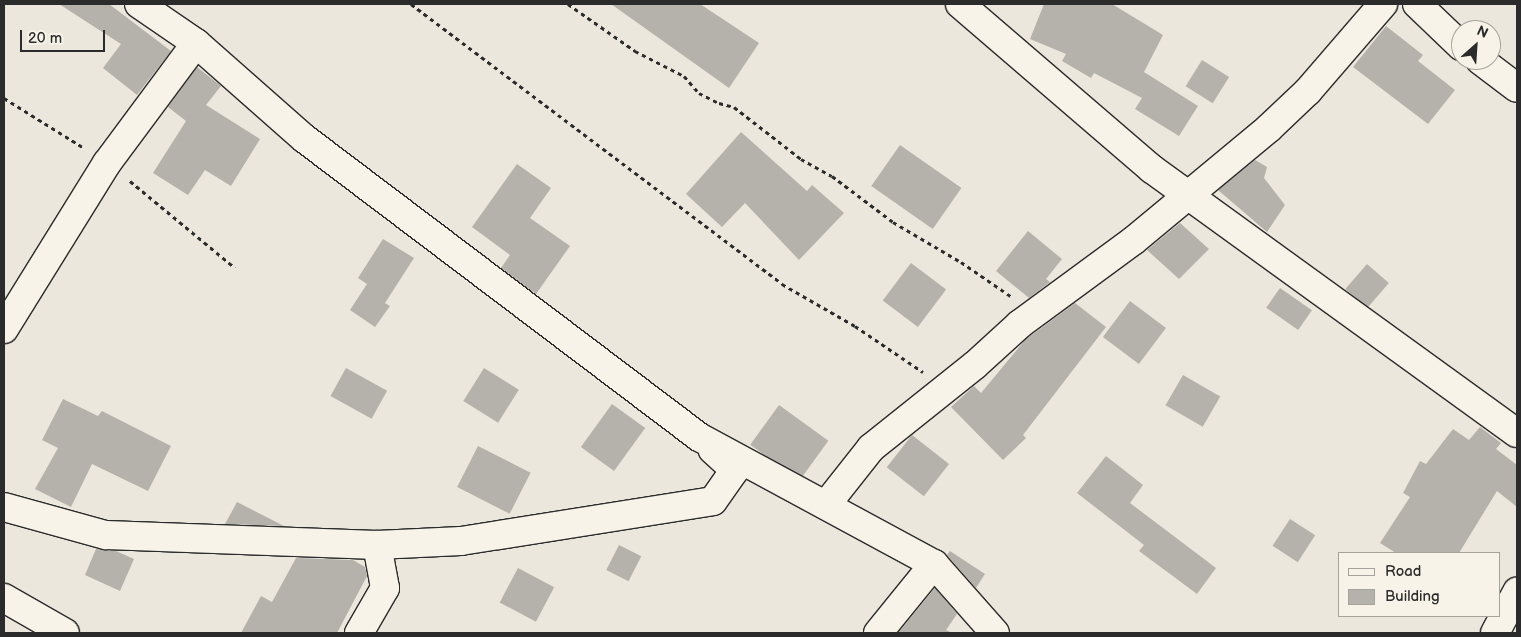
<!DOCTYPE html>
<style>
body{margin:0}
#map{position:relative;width:1521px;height:637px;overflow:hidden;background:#ebe7dd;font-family:"Balsamiq Sans",sans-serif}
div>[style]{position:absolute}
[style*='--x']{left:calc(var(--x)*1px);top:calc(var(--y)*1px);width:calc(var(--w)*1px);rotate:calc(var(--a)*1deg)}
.building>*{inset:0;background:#b5b2ab;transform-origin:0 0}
.path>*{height:3px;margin-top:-1.5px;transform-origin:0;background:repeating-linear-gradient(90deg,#2b2b2b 0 4px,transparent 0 8px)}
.roads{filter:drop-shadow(1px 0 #2b2b2b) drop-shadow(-1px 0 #2b2b2b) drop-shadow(0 1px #2b2b2b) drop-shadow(0 -1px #2b2b2b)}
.minor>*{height:28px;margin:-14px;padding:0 14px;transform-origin:14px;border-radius:14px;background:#f7f3e8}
span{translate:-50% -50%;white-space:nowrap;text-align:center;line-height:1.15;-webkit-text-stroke:5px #f7f3e8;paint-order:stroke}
.frame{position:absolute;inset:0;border:5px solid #2b2b2b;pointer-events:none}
.legend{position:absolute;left:1338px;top:552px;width:162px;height:65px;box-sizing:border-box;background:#f7f3e8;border:1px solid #a5a39c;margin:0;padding:6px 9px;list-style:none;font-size:15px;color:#2b2b2b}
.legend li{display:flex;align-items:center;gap:10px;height:25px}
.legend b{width:25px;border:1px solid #a5a39c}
.north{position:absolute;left:1451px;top:20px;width:50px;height:50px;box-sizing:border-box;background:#f7f3e8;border:1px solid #a5a39c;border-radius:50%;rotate:26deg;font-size:14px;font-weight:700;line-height:20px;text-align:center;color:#2b2b2b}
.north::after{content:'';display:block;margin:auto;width:18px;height:22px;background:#2b2b2b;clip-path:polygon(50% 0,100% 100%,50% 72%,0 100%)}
.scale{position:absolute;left:20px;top:30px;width:85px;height:22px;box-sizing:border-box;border:2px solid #2b2b2b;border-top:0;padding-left:6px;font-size:15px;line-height:18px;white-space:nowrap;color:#2b2b2b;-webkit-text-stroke:4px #f7f3e8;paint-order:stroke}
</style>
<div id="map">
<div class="building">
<i style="clip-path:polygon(59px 4px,109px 4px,171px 51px,137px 95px,103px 68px,121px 44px)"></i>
<i style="clip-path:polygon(611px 4px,700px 4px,759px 43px,729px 88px)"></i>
<i style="clip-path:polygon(1044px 4px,1112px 4px,1163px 35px,1144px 72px,1198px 106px,1179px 136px,1135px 109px,1142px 98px,1094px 73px,1091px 78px,1062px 61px,1066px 54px,1030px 39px)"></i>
<i style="clip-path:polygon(1386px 26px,1423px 55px,1418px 61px,1455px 90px,1428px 124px,1353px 67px)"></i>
<i style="left:1202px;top:60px;width:32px;height:31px;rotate:32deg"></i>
<i style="clip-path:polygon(197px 67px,221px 86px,206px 105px,260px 139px,231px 186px,205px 170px,188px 195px,153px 173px,186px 121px,168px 107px)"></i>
<i style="clip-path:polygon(741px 132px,807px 191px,812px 185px,844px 213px,799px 260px,745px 203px,722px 227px,686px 194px)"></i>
<i style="left:900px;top:145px;width:75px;height:50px;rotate:35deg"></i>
<i style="clip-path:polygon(1255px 160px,1267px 167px,1264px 178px,1285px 205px,1267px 232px,1218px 190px)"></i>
<i style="clip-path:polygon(517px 164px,551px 188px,530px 218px,570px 246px,536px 294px,501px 268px,510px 255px,472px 227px)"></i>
<i style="clip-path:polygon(1180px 223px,1209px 249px,1179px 279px,1147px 250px)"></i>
<i style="clip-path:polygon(1028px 231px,1062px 259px,1046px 279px,1050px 282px,1029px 298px,996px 271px)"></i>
<i style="clip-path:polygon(383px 239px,414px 258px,385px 303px,390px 306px,375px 327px,350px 310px,367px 284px,358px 278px)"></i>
<i style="left:911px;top:263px;width:44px;height:47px;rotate:37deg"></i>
<i style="left:1367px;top:264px;width:29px;height:33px;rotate:41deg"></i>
<i style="left:1280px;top:288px;width:39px;height:24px;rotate:35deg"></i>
<i style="left:1130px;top:301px;width:45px;height:45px;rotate:37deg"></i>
<i style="clip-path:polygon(1075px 303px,1106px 327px,1023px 435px,1026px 438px,1003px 460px,951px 407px,974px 386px,981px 393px,1025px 340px)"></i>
<i style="left:346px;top:368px;width:47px;height:32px;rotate:29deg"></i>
<i style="left:484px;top:368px;width:41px;height:39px;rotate:32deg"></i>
<i style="left:1183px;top:375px;width:43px;height:35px;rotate:30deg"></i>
<i style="clip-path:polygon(63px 399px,98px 416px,102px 411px,171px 446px,148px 491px,92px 464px,71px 507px,35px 489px,58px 448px,42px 440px)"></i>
<i style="left:612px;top:404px;width:41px;height:53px;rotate:36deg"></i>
<i style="left:779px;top:405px;width:61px;height:49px;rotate:36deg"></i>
<i style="clip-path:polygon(1480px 427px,1501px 443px,1496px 449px,1517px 465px,1517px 507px,1497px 491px,1459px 553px,1396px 553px,1380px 543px,1410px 497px,1403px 493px,1420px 461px,1426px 464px,1453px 429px,1469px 440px)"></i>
<i style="left:912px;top:435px;width:47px;height:41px;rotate:38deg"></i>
<i style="left:478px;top:446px;width:59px;height:46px;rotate:27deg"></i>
<i style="clip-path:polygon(1106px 456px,1143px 485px,1130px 503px,1216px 568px,1197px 594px,1139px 551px,1144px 545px,1077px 493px)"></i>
<i style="clip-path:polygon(237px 502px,284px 526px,225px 524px)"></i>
<i style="left:1290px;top:519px;width:30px;height:32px;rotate:33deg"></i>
<i style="left:619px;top:545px;width:25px;height:28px;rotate:27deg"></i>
<i style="clip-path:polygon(96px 549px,116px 551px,134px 559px,120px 591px,85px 575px)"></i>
<i style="clip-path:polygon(950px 551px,985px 574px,976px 588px,947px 555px)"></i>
<i style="clip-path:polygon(296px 558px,353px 560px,365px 567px,367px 576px,337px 633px,241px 633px,261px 596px,272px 602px)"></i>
<i style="left:518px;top:568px;width:41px;height:39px;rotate:28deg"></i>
<i style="clip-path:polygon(935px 588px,957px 614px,946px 630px,953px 633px,898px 633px)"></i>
</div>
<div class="path">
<i style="--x:411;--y:4;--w:465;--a:37"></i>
<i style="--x:782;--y:284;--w:84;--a:29.9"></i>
<i style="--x:855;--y:326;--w:82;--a:34.1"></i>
<i style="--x:568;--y:4;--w:82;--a:35"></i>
<i style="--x:635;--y:51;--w:55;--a:27"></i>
<i style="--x:684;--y:76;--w:23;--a:49"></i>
<i style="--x:699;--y:93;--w:22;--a:27"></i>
<i style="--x:719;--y:103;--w:16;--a:15"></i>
<i style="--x:734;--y:107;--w:85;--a:37.8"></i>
<i style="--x:801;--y:159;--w:35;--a:29"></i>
<i style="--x:832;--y:176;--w:76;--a:37"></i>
<i style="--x:893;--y:222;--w:79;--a:30.5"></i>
<i style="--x:961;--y:262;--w:62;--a:34.5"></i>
<i style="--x:4;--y:98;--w:94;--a:32"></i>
<i style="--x:130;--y:181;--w:136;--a:39.6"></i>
</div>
<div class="roads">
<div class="minor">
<i style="--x:139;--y:4;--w:69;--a:34.4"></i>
<i style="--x:196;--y:43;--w:145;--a:41.4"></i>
<i style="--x:305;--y:139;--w:494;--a:37.1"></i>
<i style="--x:699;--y:437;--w:267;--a:28.4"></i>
<i style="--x:934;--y:564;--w:92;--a:48.5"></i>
<i style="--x:960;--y:4;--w:253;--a:40.7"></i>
<i style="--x:1152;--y:169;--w:450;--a:35.9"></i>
<i style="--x:1417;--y:4;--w:61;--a:43.7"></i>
<i style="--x:1480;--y:60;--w:46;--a:37.1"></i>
<i style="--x:4;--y:329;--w:195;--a:-58.2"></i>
<i style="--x:107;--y:163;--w:149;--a:-53.4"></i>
<i style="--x:826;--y:505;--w:73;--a:-51.7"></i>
<i style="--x:871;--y:448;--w:133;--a:-38.6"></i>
<i style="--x:975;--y:365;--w:61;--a:-42.3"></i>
<i style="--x:1020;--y:324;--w:140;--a:-36.3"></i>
<i style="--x:1133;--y:241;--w:177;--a:-39.7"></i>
<i style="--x:1269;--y:128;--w:54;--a:-43.5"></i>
<i style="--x:1308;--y:91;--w:115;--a:-49.2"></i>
<i style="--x:4;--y:507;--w:106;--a:15.4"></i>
<i style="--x:106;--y:535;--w:271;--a:2.1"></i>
<i style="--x:377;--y:545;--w:84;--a:-2.7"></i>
<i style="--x:461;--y:541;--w:255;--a:-9"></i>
<i style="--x:713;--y:501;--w:38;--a:-55"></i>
<i style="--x:735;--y:470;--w:30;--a:-138"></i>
<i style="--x:4;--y:598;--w:70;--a:29.8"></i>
<i style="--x:359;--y:633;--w:52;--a:-60"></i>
<i style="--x:385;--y:588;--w:44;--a:-100.5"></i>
<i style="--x:878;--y:633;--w:89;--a:-50.9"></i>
<i style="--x:1495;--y:633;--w:47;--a:-61.8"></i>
</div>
</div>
<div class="frame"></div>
<ul class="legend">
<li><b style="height:6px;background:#f7f3e8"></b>Road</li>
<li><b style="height:14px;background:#b5b2ab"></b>Building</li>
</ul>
<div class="north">N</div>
<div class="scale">20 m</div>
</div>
